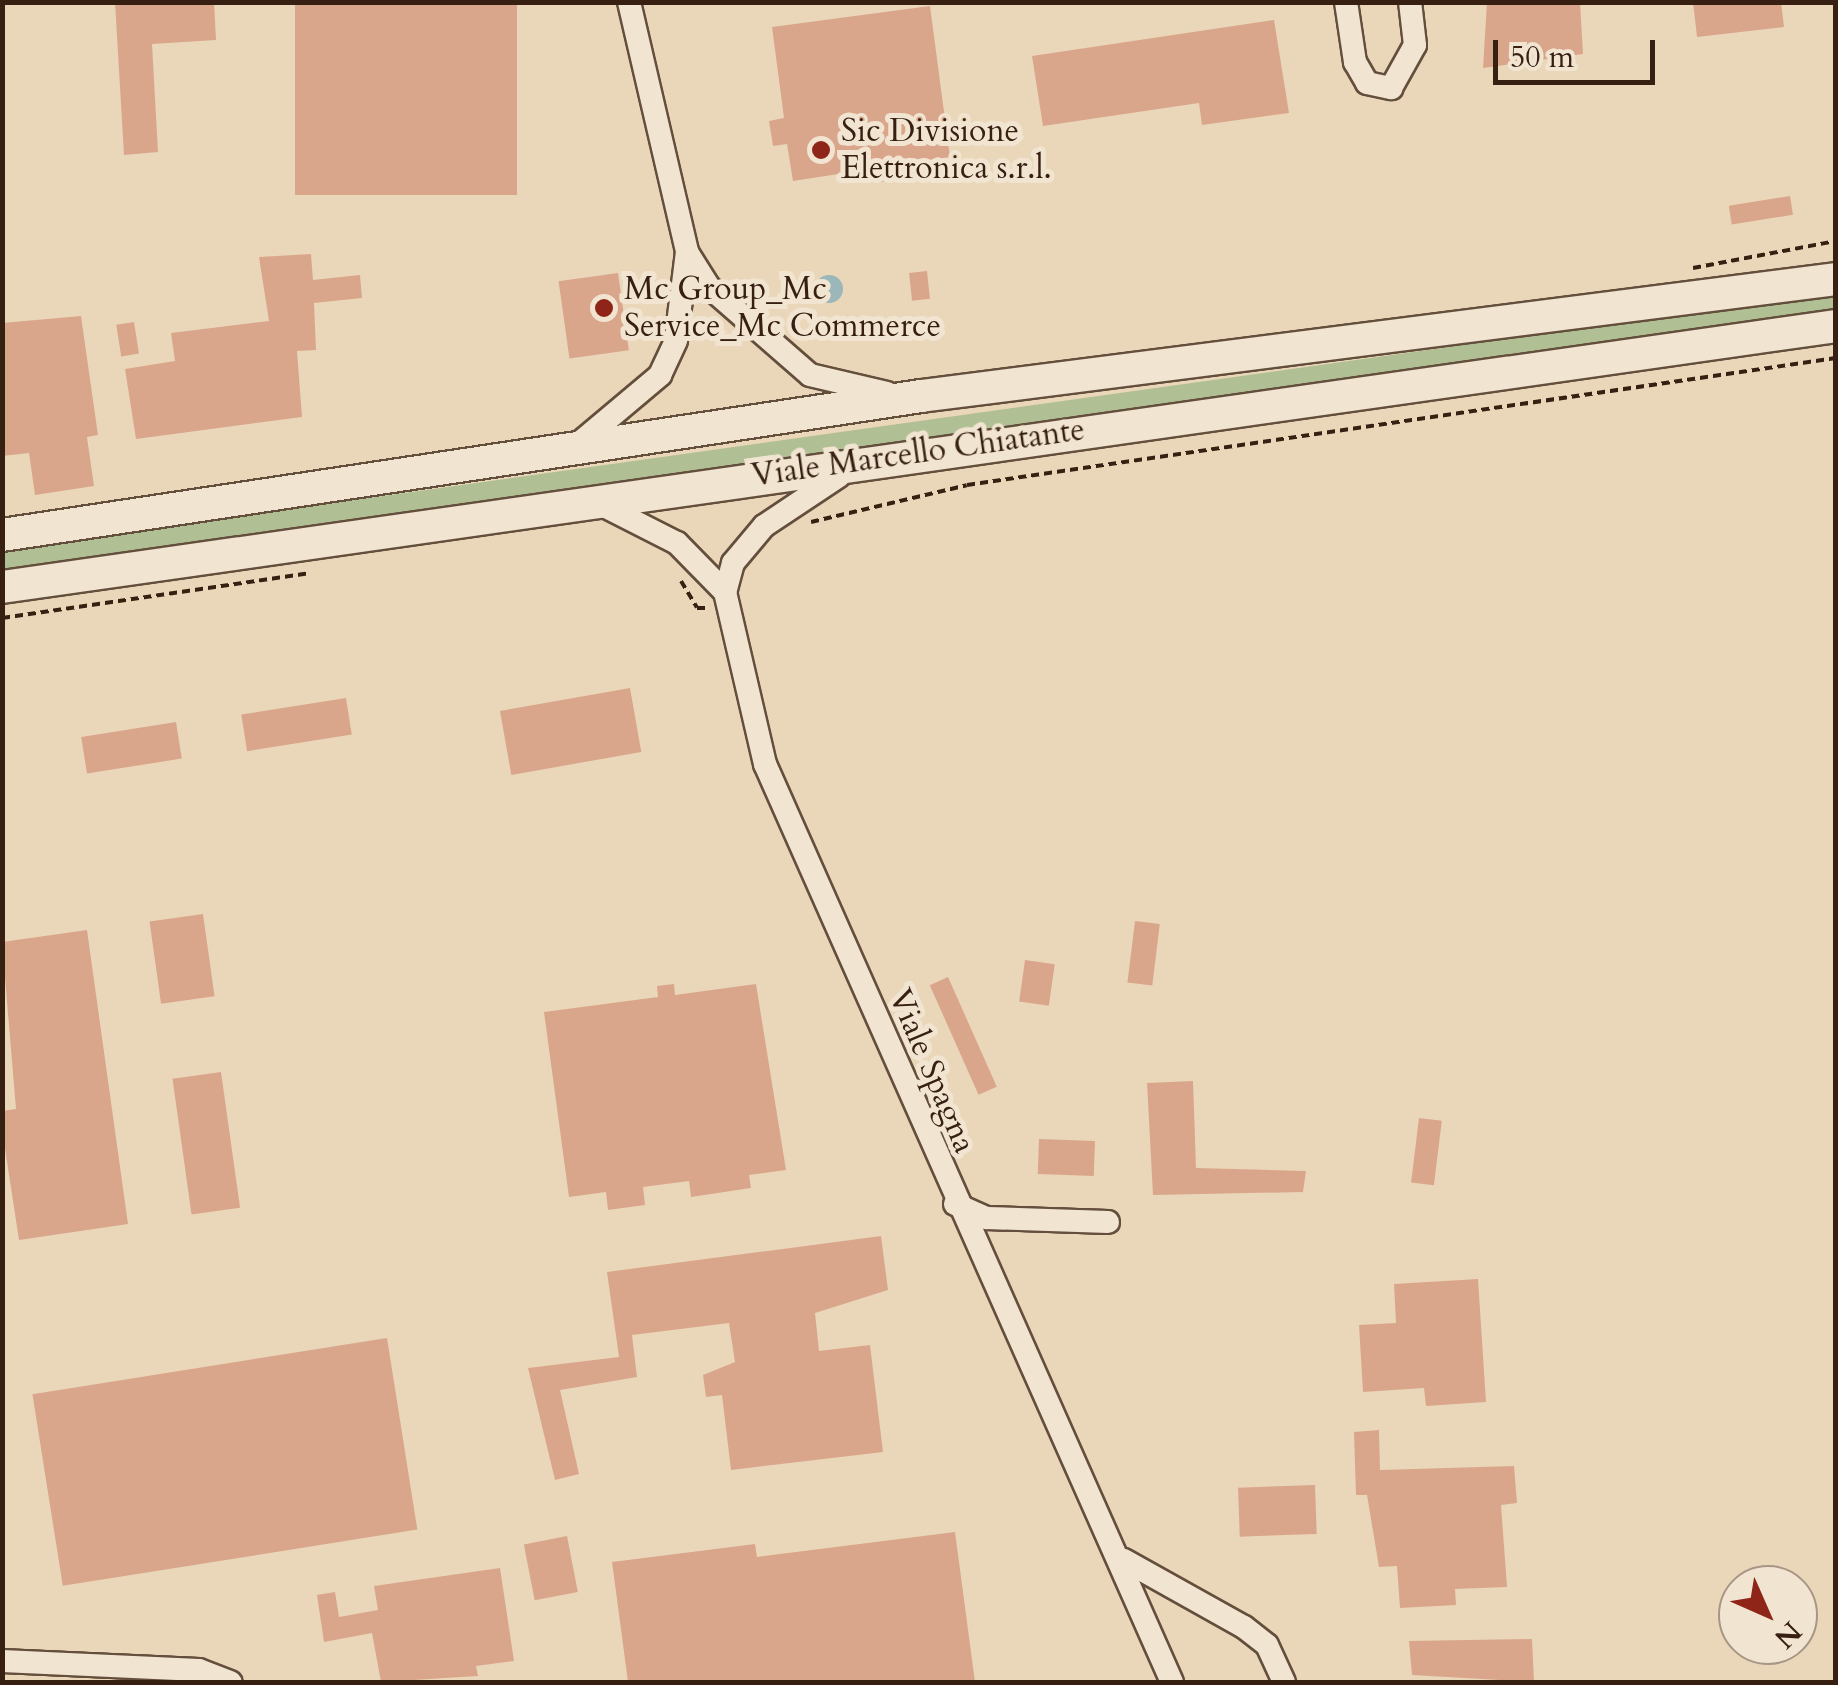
<!DOCTYPE html>
<style>
body{margin:0}
#map{position:relative;width:1838px;height:1685px;overflow:hidden;background:#ead7b9;font-family:Cardo,serif}
div>[style]{position:absolute}
[style*='--x']{left:calc(var(--x)*1px);top:calc(var(--y)*1px);width:calc(var(--w)*1px);rotate:calc(var(--a)*1deg)}
.green>*{inset:0;background:#b1bf94}
.water>*{inset:0;background:#9bb7b9}
.round{border-radius:50%}
.building>*{inset:0;background:#daa68b;transform-origin:0 0}
.path>*{height:4px;margin-top:-2px;transform-origin:0;background:repeating-linear-gradient(90deg,#372012 0 8px,transparent 0 13px)}
.roads{filter:drop-shadow(2px 0 #644e3c) drop-shadow(-2px 0 #644e3c) drop-shadow(0 2px #644e3c) drop-shadow(0 -2px #644e3c)}
.street>*{height:22px;margin:-11px;padding:0 11px;transform-origin:11px;border-radius:11px;background:#f1e5d2}
.secondary>*{height:32px;margin:-16px;padding:0 16px;transform-origin:16px;border-radius:16px;background:#f1e5d2}
.dots>*{width:28px;height:28px;translate:-50% -50%;box-sizing:border-box;border:5px solid #f1e5d2;border-radius:50%}
span{translate:-50% -50%;white-space:nowrap;text-align:center;line-height:1.15;-webkit-text-stroke:10px #f1e5d2;paint-order:stroke}
.poi-label{font-size:32px;color:#372012}
.left{translate:0 -50%;text-align:left}
.street-label{font-size:32px;color:#372012}
.frame{position:absolute;inset:0;border:5px solid #372012;pointer-events:none}
.north{position:absolute;left:1718px;top:1565px;width:100px;height:100px;box-sizing:border-box;background:#f1e5d2;border:2px solid #a79685;border-radius:50%;rotate:135deg;font-size:28px;font-weight:700;line-height:40px;text-align:center;color:#372012}
.north::after{content:'';display:block;margin:auto;width:35px;height:45px;background:#8f2418;clip-path:polygon(50% 0,100% 100%,50% 72%,0 100%)}
.scale{position:absolute;left:1493px;top:40px;width:162px;height:45px;box-sizing:border-box;border:5px solid #372012;border-top:0;padding-left:12px;font-size:30px;line-height:35px;white-space:nowrap;color:#372012;-webkit-text-stroke:8px #f1e5d2;paint-order:stroke}
</style>
<div id="map">
<div class="green">
<i style="clip-path:polygon(1835px 293px,1835px 309px,3px 571px,3px 549px)"></i>
</div>
<div class="water">
<i class="round" style="left:815px;top:275px;width:28px;height:28px"></i>
</div>
<div class="building">
<i style="clip-path:polygon(115px 2px,214px 2px,216px 40px,152px 44px,158px 152px,124px 155px)"></i>
<i style="left:295px;top:2px;width:222px;height:193px"></i>
<i style="clip-path:polygon(1487px 2px,1580px 2px,1583px 54px,1483px 68px)"></i>
<i style="clip-path:polygon(1693px 2px,1781px 2px,1784px 27px,1697px 37px)"></i>
<i style="clip-path:polygon(930px 6px,950px 157px,891px 166px,894px 180px,873px 183px,871px 169px,793px 181px,787px 144px,773px 146px,769px 121px,784px 118px,772px 27px)"></i>
<i style="clip-path:polygon(1274px 20px,1289px 113px,1202px 125px,1199px 103px,1043px 126px,1032px 56px)"></i>
<i style="left:1790px;top:196px;width:19px;height:62px;rotate:81deg"></i>
<i style="clip-path:polygon(311px 254px,313px 280px,360px 275px,362px 298px,314px 303px,316px 350px,297px 351px,302px 417px,136px 439px,125px 369px,175px 361px,171px 333px,269px 321px,259px 257px)"></i>
<i style="left:927px;top:271px;width:28px;height:18px;rotate:84deg"></i>
<i style="left:618px;top:273px;width:78px;height:60px;rotate:82deg"></i>
<i style="clip-path:polygon(81px 316px,98px 435px,87px 437px,94px 486px,35px 495px,29px 453px,2px 456px,2px 323px)"></i>
<i style="left:134px;top:322px;width:32px;height:18px;rotate:81deg"></i>
<i style="left:630px;top:688px;width:65px;height:132px;rotate:80deg"></i>
<i style="left:346px;top:698px;width:37px;height:106px;rotate:81deg"></i>
<i style="left:176px;top:722px;width:37px;height:96px;rotate:81deg"></i>
<i style="left:203px;top:914px;width:83px;height:54px;rotate:82deg"></i>
<i style="left:1135px;top:921px;width:25px;height:62px;rotate:7deg"></i>
<i style="clip-path:polygon(87px 930px,128px 1224px,19px 1240px,2px 1129px,2px 1111px,16px 1109px,2px 942px)"></i>
<i style="left:1025px;top:960px;width:30px;height:42px;rotate:8deg"></i>
<i style="left:948px;top:977px;width:120px;height:20px;rotate:66deg"></i>
<i style="clip-path:polygon(674px 984px,675px 995px,756px 984px,786px 1170px,749px 1175px,751px 1188px,691px 1197px,689px 1181px,643px 1187px,645px 1205px,608px 1210px,606px 1192px,569px 1197px,544px 1012px,658px 997px,657px 986px)"></i>
<i style="left:221px;top:1072px;width:137px;height:49px;rotate:82deg"></i>
<i style="clip-path:polygon(1193px 1081px,1196px 1168px,1306px 1171px,1303px 1192px,1153px 1195px,1147px 1083px)"></i>
<i style="left:1419px;top:1118px;width:23px;height:65px;rotate:7deg"></i>
<i style="left:1039px;top:1139px;width:56px;height:35px;rotate:2deg"></i>
<i style="clip-path:polygon(881px 1236px,888px 1290px,815px 1313px,819px 1351px,870px 1345px,883px 1452px,731px 1470px,722px 1395px,706px 1397px,703px 1375px,735px 1362px,729px 1323px,632px 1335px,637px 1377px,560px 1390px,579px 1474px,555px 1480px,528px 1368px,619px 1357px,607px 1272px)"></i>
<i style="clip-path:polygon(1478px 1279px,1486px 1402px,1426px 1406px,1424px 1388px,1363px 1392px,1359px 1325px,1396px 1323px,1394px 1284px)"></i>
<i style="left:387px;top:1338px;width:194px;height:359px;rotate:81deg"></i>
<i style="clip-path:polygon(1379px 1430px,1380px 1470px,1514px 1466px,1517px 1503px,1501px 1505px,1507px 1587px,1455px 1589px,1456px 1605px,1400px 1608px,1397px 1566px,1379px 1567px,1367px 1495px,1356px 1495px,1354px 1432px)"></i>
<i style="left:1315px;top:1485px;width:49px;height:77px;rotate:88deg"></i>
<i style="clip-path:polygon(955px 1532px,975px 1682px,628px 1682px,612px 1562px,755px 1544px,757px 1557px)"></i>
<i style="left:567px;top:1536px;width:57px;height:44px;rotate:79deg"></i>
<i style="clip-path:polygon(500px 1568px,514px 1661px,476px 1666px,478px 1676px,381px 1682px,372px 1633px,324px 1642px,317px 1595px,335px 1592px,339px 1617px,378px 1610px,374px 1586px)"></i>
<i style="clip-path:polygon(1532px 1639px,1534px 1682px,1412px 1675px,1409px 1641px)"></i>
</div>
<div class="path">
<i style="--x:1693;--y:268;--w:146;--a:-10.7"></i>
<i style="--x:811;--y:522;--w:160;--a:-13.3"></i>
<i style="--x:967;--y:485;--w:878;--a:-8.31"></i>
<i style="--x:681;--y:581;--w:31;--a:59"></i>
<i style="--x:697;--y:608;--w:9;--a:0"></i>
<i style="--x:2;--y:618;--w:310;--a:-8.3"></i>
</div>
<div class="roads">
<div class="street">
<i style="--x:629;--y:2;--w:257;--a:76.9"></i>
<i style="--x:687;--y:252;--w:40;--a:58"></i>
<i style="--x:708;--y:286;--w:135;--a:41.1"></i>
<i style="--x:810;--y:375;--w:79;--a:13.2"></i>
<i style="--x:1346;--y:2;--w:61;--a:81.5"></i>
<i style="--x:1355;--y:62;--w:24;--a:60"></i>
<i style="--x:1367;--y:83;--w:25;--a:12"></i>
<i style="--x:1391;--y:88;--w:49;--a:-60.8"></i>
<i style="--x:1415;--y:45;--w:43;--a:-96.6"></i>
<i style="--x:577;--y:445;--w:109;--a:-40.1"></i>
<i style="--x:660;--y:375;--w:38;--a:-65"></i>
<i style="--x:676;--y:340;--w:89;--a:-82.9"></i>
<i style="--x:839;--y:476;--w:90;--a:146.3"></i>
<i style="--x:764;--y:526;--w:48;--a:130"></i>
<i style="--x:733;--y:563;--w:30;--a:105"></i>
<i style="--x:725;--y:592;--w:177;--a:76.9"></i>
<i style="--x:765;--y:764;--w:1004;--a:66.09"></i>
<i style="--x:606;--y:507;--w:80;--a:26.9"></i>
<i style="--x:677;--y:543;--w:69;--a:45.6"></i>
<i style="--x:955;--y:1204;--w:35;--a:24"></i>
<i style="--x:987;--y:1218;--w:121;--a:1.9"></i>
<i style="--x:1124;--y:1560;--w:137;--a:29.2"></i>
<i style="--x:1244;--y:1627;--w:29;--a:38"></i>
<i style="--x:1267;--y:1645;--w:41;--a:65.3"></i>
<i style="--x:2;--y:1661;--w:197;--a:2.6"></i>
<i style="--x:199;--y:1670;--w:34;--a:21"></i>
</div>
<div class="secondary">
<i style="--x:2;--y:535;--w:929;--a:-8.6"></i>
<i style="--x:921;--y:396;--w:922;--a:-7.29"></i>
<i style="--x:2;--y:587;--w:1852;--a:-8.1"></i>
</div>
</div>
<div class="dots">
<i style="left:821px;top:150px;background:#8f2418"></i>
<i style="left:604px;top:308px;background:#8f2418"></i>
</div>
<div class="poi-label">
<span class="left" style="left:841px;top:150px">Sic Divisione<br>Elettronica s.r.l.</span>
<span class="left" style="left:624px;top:308px">Mc Group_Mc<br>Service_Mc Commerce</span>
</div>
<div class="street-label">
<span style="left:918px;top:453px;rotate:-8deg">Viale Marcello Chiatante</span>
<span style="left:932px;top:1071px;rotate:67deg">Viale Spagna</span>
</div>
<div class="frame"></div>
<div class="north">N</div>
<div class="scale">50 m</div>
</div>
